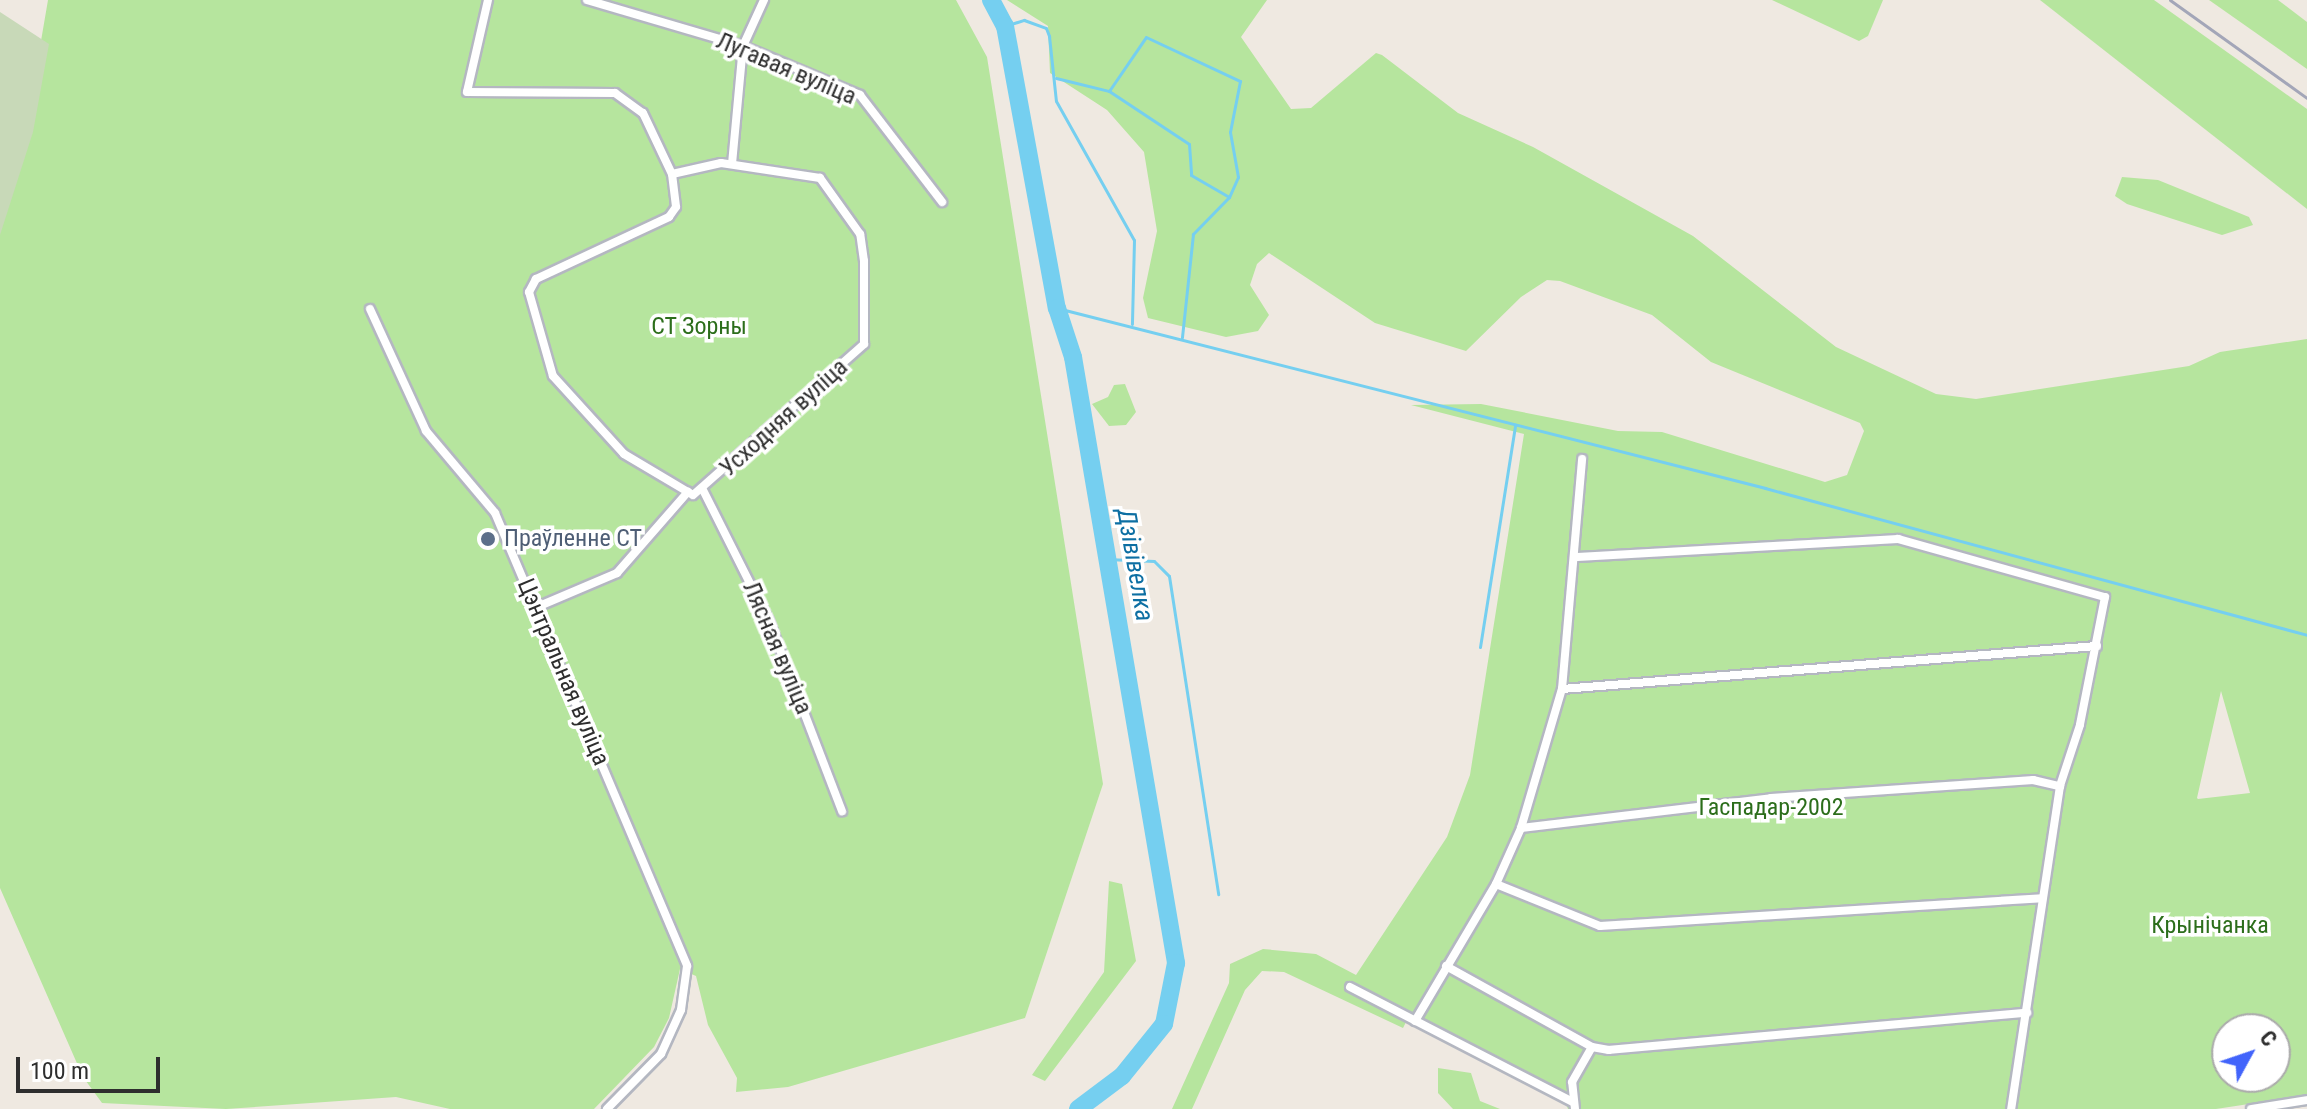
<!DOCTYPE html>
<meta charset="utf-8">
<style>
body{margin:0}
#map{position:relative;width:2307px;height:1109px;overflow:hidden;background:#efe9e1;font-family:"Roboto Condensed",sans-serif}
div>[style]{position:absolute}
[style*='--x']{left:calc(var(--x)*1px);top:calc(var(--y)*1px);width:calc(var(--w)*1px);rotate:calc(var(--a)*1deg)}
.green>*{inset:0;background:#b6e59e}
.cemetery>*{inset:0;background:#c8d9b8}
.stream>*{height:3px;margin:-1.5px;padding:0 1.5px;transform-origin:1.5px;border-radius:1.5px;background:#75cff0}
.river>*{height:18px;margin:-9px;padding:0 9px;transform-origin:9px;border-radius:9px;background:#75cff0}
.roads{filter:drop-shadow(2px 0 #b4b7c1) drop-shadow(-2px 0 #b4b7c1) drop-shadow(0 2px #b4b7c1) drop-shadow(0 -2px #b4b7c1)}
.minor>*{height:8px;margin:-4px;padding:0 4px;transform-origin:4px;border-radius:4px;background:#fff}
.rail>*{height:3px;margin:-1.5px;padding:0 1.5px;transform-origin:1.5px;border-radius:1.5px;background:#a3a6b8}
.dots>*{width:22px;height:22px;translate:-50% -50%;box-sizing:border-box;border:4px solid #fff;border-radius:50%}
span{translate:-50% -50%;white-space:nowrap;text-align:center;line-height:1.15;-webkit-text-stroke:7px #fff;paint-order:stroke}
.street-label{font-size:24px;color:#2e2e2e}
.park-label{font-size:24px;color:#2c6e1b}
.service-label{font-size:24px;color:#4e5e75}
.left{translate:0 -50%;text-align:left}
.water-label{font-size:26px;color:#0d6fa3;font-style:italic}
.north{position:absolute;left:2211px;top:1013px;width:80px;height:80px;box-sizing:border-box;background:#fff;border:2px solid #ababab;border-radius:50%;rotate:50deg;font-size:22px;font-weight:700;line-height:32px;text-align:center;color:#2e2e2e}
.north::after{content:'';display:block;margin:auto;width:28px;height:36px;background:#4264fb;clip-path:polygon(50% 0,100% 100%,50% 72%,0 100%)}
.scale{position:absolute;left:16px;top:1057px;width:144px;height:36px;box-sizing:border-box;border:4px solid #2e2e2e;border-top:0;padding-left:10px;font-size:24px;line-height:28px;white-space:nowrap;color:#2e2e2e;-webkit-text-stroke:6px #fff;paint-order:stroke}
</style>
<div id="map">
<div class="green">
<div style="clip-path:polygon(48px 0,956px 0,987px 57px,1103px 784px,1025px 1018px,788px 1087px,736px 1092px,737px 1078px,708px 1025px,696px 976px,680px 969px,669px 1018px,654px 1047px,594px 1109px,450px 1109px,396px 1097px,226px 1109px,102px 1103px,83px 1077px,0 888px,0 40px,35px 76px)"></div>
<div style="clip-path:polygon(evenodd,1007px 0,1267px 0,1241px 37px,1291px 109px,1311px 108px,1376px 53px,1382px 55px,1458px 113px,1533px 147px,1693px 236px,1836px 347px,1936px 394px,1976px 399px,2189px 366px,2220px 352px,2307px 339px,2307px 1095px,2216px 1109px,1568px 1109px,1562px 1095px,1411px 1012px,1403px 1028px,1284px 972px,1262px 971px,1245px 990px,1192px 1109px,1172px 1109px,1229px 983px,1230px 964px,1263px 949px,1316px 954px,1356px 975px,1447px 837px,1470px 775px,1524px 434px,1411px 405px,1481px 404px,1618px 431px,1662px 432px,1825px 482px,1847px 475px,1864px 431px,1860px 423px,1711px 362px,1652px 315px,1560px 281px,1547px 280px,1521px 297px,1466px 351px,1375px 323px,1269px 253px,1257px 264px,1250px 285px,1269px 315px,1258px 331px,1226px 337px,1148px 318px,1143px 298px,1157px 231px,1144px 152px,1107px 110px,1050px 73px,1048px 26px,1007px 0,2221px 691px,2250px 793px,2198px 799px,2197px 798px,2221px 691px,1007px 0,2227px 1029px,2275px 1029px,2275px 1077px,2227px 1077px,2227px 1029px)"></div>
<div style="clip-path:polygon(1772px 0,1883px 0,1868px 36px,1859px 41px)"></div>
<div style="clip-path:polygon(2040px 0,2154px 0,2307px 109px,2307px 209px)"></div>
<div style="clip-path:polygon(2209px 0,2278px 0,2307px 22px,2307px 69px)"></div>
<div style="clip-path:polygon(2122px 177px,2158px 180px,2249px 217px,2253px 225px,2222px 235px,2127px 204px,2115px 196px)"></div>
<div style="clip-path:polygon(1125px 384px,1136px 412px,1126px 425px,1109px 426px,1092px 404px,1108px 397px,1114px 385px)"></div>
<div style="clip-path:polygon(1109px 881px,1122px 884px,1136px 961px,1045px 1081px,1032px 1075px,1104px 972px)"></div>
<div style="clip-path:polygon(1438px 1068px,1471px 1073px,1480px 1101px,1500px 1109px,1453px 1109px,1438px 1093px)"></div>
</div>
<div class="cemetery">
<div style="clip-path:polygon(0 12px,49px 44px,33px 132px,0 235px)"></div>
</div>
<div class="stream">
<div style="--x:1005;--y:26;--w:20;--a:-18"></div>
<div style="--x:1024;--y:20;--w:23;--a:20"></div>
<div style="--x:1046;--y:28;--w:9;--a:69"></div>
<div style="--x:1049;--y:36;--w:65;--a:83.9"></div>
<div style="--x:1056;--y:101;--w:159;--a:60.7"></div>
<div style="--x:1134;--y:240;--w:84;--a:91.4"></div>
<div style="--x:1056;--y:78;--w:55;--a:13.8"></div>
<div style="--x:1109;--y:91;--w:65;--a:-55.6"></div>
<div style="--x:1146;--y:37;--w:104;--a:25.1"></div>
<div style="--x:1240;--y:81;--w:52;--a:101.1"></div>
<div style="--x:1230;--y:132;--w:46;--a:79.9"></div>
<div style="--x:1238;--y:177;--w:22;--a:114"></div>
<div style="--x:1229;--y:197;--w:52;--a:134.2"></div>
<div style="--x:1193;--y:234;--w:104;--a:96.1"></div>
<div style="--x:1109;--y:91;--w:96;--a:33.5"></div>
<div style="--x:1189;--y:144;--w:31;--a:86"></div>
<div style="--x:1191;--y:175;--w:44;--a:30.1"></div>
<div style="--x:1057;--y:308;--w:731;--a:14.26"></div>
<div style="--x:1765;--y:488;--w:562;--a:15.17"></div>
<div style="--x:1106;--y:559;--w:48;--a:2.4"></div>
<div style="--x:1154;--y:561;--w:21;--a:45"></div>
<div style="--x:1169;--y:576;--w:322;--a:81.2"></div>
<div style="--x:1480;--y:647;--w:225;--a:-81"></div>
</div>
<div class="river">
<div style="--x:991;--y:0;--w:30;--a:62"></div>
<div style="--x:1005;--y:26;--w:287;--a:79.6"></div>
<div style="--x:1057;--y:308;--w:52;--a:71.9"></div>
<div style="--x:1073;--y:357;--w:615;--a:80.35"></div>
<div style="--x:1176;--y:963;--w:62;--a:101.1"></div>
<div style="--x:1164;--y:1024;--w:67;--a:128.9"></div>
<div style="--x:1122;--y:1076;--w:55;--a:143.1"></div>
</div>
<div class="roads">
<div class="minor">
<div style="--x:488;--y:0;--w:94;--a:102.9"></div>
<div style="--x:467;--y:92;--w:148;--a:0.4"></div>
<div style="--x:615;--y:93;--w:34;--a:36"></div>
<div style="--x:643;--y:113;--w:68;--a:64.6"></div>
<div style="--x:672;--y:174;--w:33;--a:83"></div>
<div style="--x:676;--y:207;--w:12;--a:125"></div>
<div style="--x:669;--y:217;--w:147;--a:155"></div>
<div style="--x:536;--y:279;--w:15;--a:118"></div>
<div style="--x:529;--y:292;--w:87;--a:74.1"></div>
<div style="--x:553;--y:376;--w:105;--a:47.7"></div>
<div style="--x:624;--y:454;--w:80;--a:30.7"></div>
<div style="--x:693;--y:495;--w:228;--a:-41.4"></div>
<div style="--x:864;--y:344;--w:83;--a:-90"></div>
<div style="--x:864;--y:261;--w:27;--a:-98"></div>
<div style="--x:860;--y:234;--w:69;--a:-125.5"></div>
<div style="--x:820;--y:178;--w:100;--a:-171.4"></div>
<div style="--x:721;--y:163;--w:50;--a:167.3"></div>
<div style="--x:587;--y:0;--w:163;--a:16.4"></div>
<div style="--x:743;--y:46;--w:127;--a:22.7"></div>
<div style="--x:860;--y:95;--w:135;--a:52.5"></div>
<div style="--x:732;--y:164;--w:119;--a:-84.7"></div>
<div style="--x:743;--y:46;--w:51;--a:-65.5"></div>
<div style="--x:370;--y:309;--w:134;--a:65.3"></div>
<div style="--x:426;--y:431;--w:107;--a:49.9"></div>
<div style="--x:495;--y:513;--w:492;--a:67"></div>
<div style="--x:687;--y:966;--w:44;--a:97.8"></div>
<div style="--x:681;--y:1010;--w:48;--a:114.4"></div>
<div style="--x:661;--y:1054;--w:77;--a:134.5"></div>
<div style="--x:703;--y:490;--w:147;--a:63.3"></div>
<div style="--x:769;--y:621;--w:204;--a:69"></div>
<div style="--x:1577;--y:557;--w:322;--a:-3.2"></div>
<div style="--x:1898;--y:539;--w:215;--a:15.7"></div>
<div style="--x:2105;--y:597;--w:130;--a:101.1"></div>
<div style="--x:2080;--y:725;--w:64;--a:108.2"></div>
<div style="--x:2060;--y:786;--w:327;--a:98.6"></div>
<div style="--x:537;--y:607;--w:87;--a:-23"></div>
<div style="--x:617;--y:573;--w:108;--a:-48.8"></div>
<div style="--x:1562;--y:689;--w:537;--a:-4.6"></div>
<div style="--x:1521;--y:828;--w:252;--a:-6.8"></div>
<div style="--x:1771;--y:798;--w:263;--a:-3.9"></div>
<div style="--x:2033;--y:780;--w:28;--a:13"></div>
<div style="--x:1496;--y:884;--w:112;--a:22"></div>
<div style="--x:1600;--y:926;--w:443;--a:-3.6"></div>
<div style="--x:1446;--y:966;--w:167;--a:29"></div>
<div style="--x:1592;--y:1047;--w:17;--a:10"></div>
<div style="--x:1609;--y:1050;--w:420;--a:-5.1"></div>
<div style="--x:1350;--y:987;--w:251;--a:27.3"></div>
<div style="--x:1415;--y:1021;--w:159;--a:-59.4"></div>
<div style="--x:1496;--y:884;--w:61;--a:-65.9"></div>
<div style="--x:1521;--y:828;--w:145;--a:-73.6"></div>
<div style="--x:1562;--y:689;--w:231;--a:-85"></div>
<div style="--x:1575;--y:1109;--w:27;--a:-96"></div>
<div style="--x:1572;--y:1082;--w:40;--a:-60.3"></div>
<div style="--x:2251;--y:1109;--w:57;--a:-9.1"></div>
</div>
</div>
<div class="rail">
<div style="--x:2170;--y:0;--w:168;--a:35.6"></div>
</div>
<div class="dots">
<div style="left:488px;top:539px;background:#5c6f8a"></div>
</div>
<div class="street-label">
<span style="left:786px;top:69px;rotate:23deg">Лугавая вуліца</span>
<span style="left:784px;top:418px;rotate:-42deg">Усходняя вуліца</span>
<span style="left:777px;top:648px;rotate:67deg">Лясная вуліца</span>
<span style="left:563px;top:672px;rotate:67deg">Цэнтральная вуліца</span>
</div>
<div class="park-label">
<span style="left:699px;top:327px">СТ Зорны</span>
<span style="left:1771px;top:808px">Гаспадар-2002</span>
<span style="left:2210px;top:926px">Крынічанка</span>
</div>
<div class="service-label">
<span class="left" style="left:504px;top:539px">Праўленне СТ</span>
</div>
<div class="water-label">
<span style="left:1135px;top:565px;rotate:80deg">Дзівівелка</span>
</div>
<div class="north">С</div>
<div class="scale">100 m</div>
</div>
